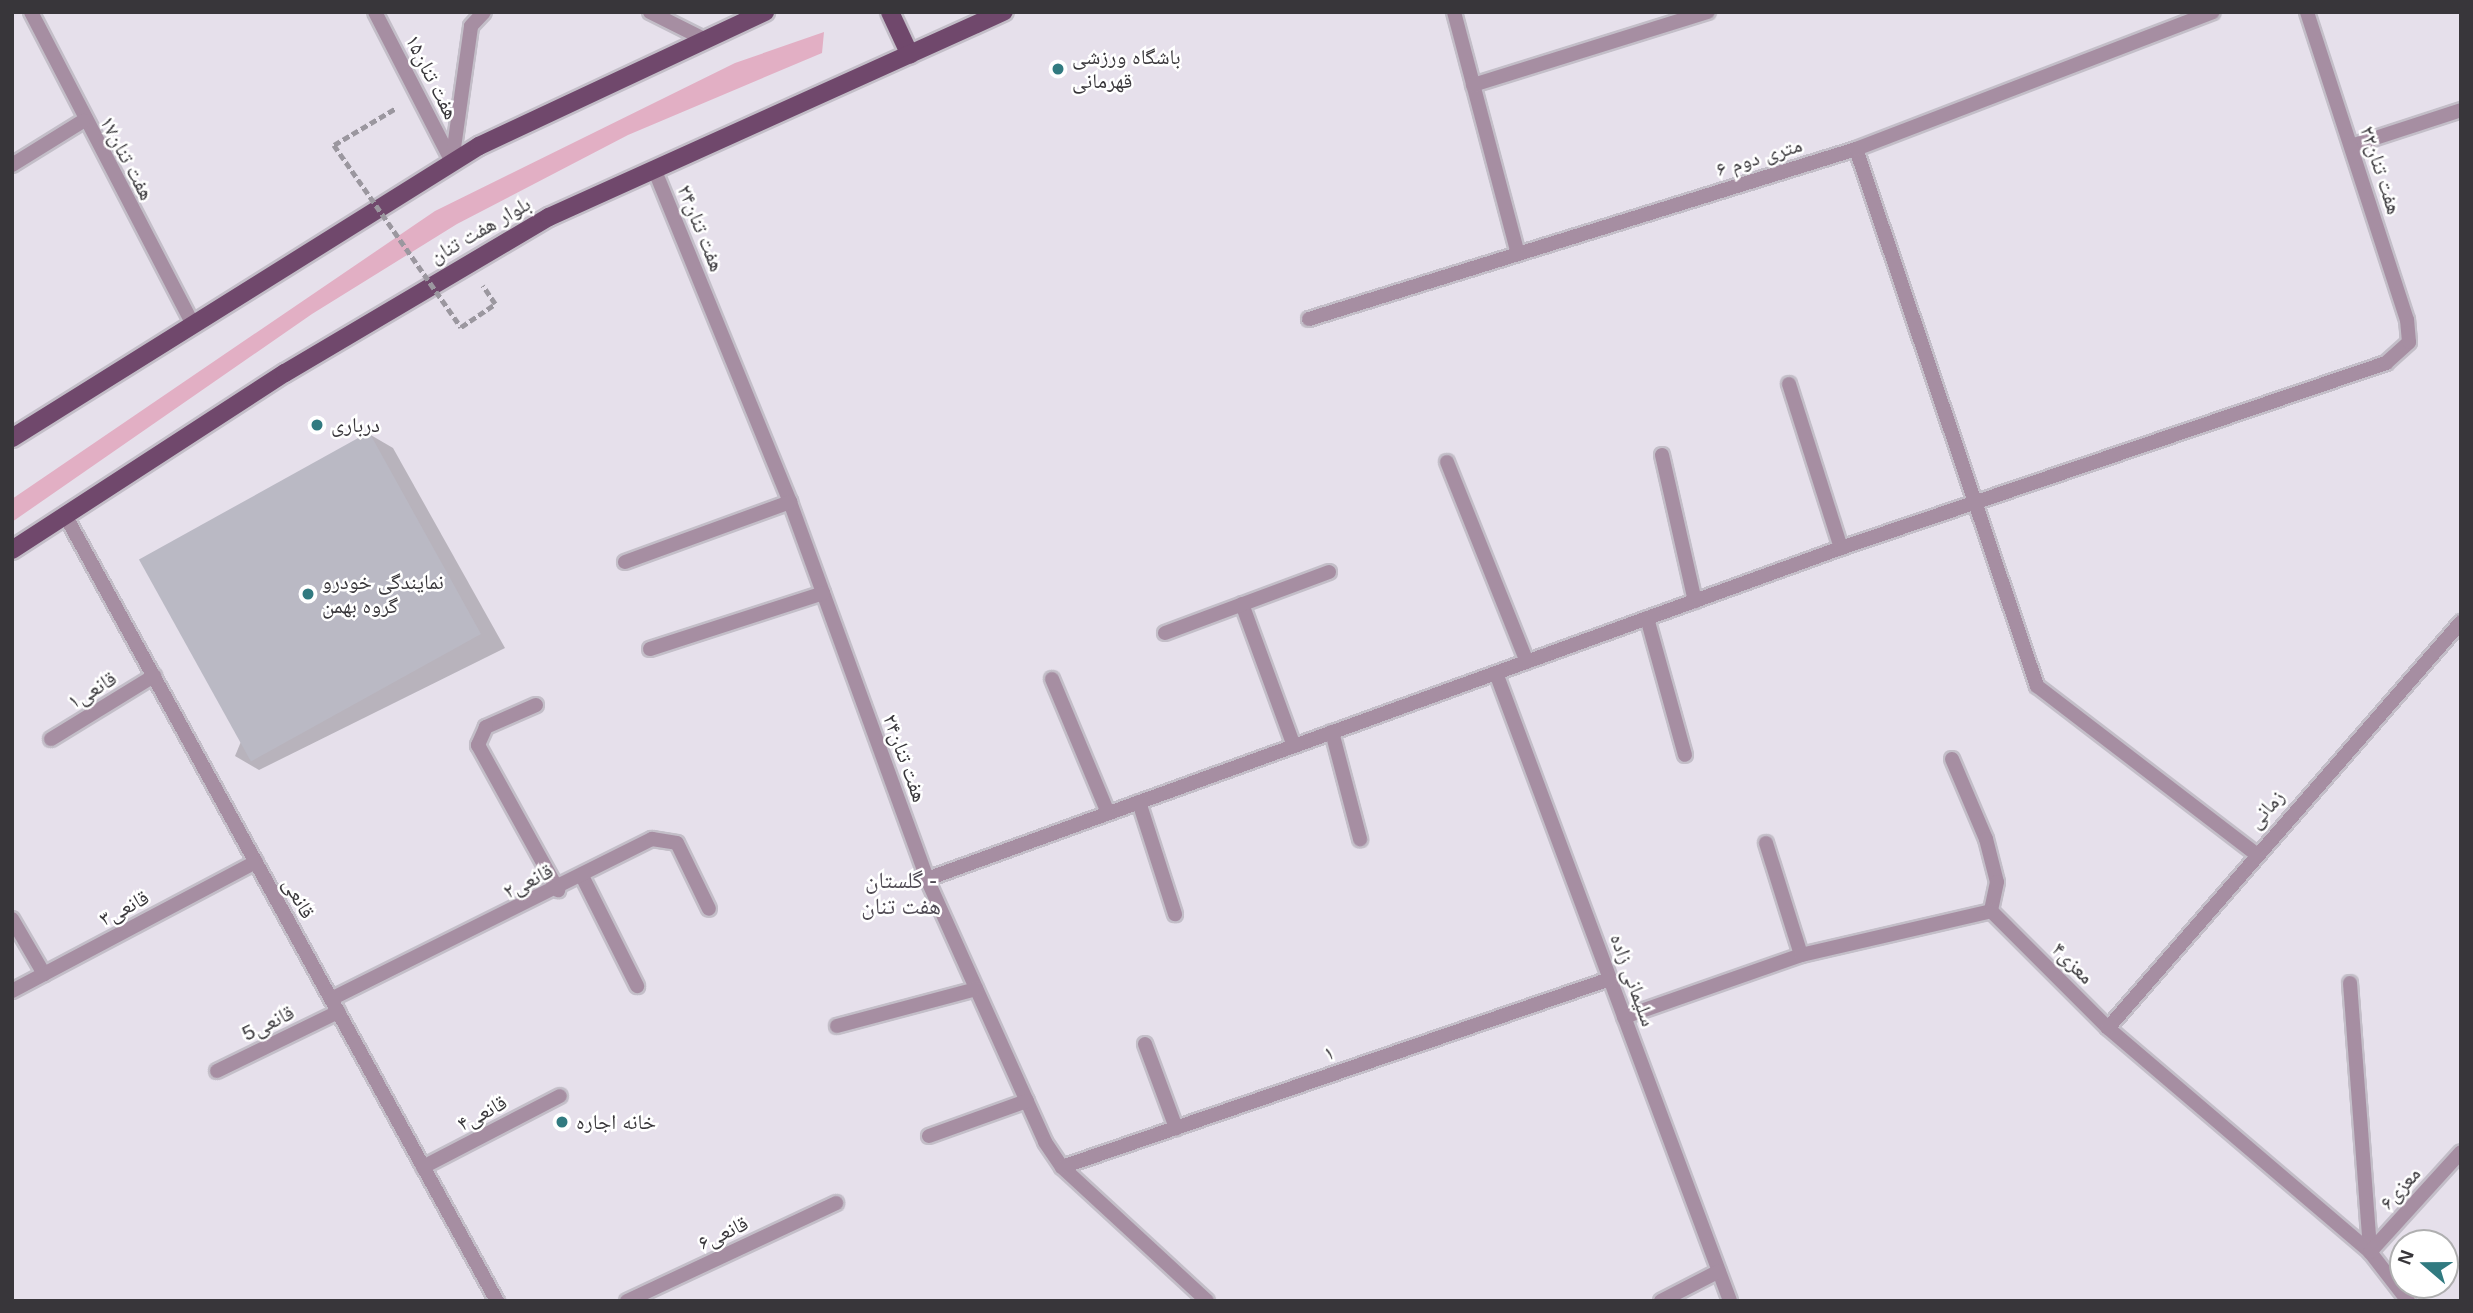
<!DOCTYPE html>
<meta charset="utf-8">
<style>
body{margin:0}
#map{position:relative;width:2473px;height:1313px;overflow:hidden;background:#e6e0eb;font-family:Arial,"Noto Naskh Arabic",sans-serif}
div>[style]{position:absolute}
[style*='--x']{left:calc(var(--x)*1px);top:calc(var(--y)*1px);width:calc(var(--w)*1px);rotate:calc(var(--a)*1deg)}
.green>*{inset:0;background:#e2afc4}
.shadow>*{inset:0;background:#0003}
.building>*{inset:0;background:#bab9c4;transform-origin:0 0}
.path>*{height:4.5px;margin-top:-2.25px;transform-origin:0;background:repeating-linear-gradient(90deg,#9b979f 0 7px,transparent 0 10.5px)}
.roads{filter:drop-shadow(2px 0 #c3bec8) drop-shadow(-2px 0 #c3bec8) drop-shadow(0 2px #c3bec8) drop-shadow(0 -2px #c3bec8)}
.minor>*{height:14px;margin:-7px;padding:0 7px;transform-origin:7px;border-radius:7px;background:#a68ea2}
.tertiary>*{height:14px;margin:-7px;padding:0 7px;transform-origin:7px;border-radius:7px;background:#a68ea2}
.primary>*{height:18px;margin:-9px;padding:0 9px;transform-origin:9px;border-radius:9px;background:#70486c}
.path-bridge>*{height:4.5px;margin-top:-2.25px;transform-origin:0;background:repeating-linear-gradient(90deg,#9b979f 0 7px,transparent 0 10.5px)}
.dots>*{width:19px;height:19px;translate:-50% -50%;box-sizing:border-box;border:4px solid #fff;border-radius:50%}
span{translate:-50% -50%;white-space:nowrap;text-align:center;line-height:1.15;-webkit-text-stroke:5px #fff;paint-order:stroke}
.poi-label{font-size:21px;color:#38363a}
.left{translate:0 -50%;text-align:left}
.street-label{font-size:21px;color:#38363a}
.neighbourhood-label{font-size:23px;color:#504b54}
.frame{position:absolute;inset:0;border:14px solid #38363a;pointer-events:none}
.north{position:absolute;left:2389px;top:1229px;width:70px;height:70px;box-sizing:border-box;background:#fff;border:2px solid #afafb0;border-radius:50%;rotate:290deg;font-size:19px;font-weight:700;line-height:28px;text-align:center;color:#38363a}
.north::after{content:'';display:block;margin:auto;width:24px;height:32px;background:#317a80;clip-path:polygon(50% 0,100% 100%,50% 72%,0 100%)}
</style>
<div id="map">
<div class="green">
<div style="clip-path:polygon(824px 32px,822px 53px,628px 135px,457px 224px,312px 314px,12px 522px,12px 499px,435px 211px,735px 63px)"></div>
</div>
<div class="shadow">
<div style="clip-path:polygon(369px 434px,393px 448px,505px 648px,259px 770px,235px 756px)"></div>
</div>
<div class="building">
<div style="left:369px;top:432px;width:231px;height:263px;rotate:61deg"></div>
</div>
<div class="path">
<div style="--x:334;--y:145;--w:72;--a:-30.8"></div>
<div style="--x:461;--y:327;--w:41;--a:-34.1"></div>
<div style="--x:495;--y:304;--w:22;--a:-124"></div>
</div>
<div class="roads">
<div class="minor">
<div style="--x:31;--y:12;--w:348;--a:62.6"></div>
<div style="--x:375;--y:12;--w:169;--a:62.8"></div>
<div style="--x:650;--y:12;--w:63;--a:26.6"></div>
<div style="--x:1454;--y:12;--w:250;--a:75.2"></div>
<div style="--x:1473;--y:85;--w:246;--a:-17.3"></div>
<div style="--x:2351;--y:146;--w:116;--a:-18.1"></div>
<div style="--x:1856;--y:149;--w:567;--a:71.37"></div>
<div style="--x:2037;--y:686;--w:275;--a:37.5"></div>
<div style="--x:452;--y:162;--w:137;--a:-82"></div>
<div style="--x:471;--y:26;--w:19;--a:-47"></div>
<div style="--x:12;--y:165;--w:84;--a:-31.8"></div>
<div style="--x:655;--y:171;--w:357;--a:67.8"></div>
<div style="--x:790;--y:502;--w:401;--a:70"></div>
<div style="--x:927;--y:879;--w:288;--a:65.8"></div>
<div style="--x:1045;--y:1142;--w:30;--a:56"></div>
<div style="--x:1062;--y:1167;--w:197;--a:42.7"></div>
<div style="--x:1309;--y:319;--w:573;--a:-17.26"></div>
<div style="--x:1856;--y:149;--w:382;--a:-21"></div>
<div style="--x:1789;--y:384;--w:172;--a:72.4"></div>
<div style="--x:1662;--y:455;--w:150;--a:77.3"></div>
<div style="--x:1447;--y:462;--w:215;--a:68.2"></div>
<div style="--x:625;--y:562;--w:176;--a:-20"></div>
<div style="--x:1242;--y:604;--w:151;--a:69.9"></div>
<div style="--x:1647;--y:618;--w:142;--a:74.5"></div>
<div style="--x:1165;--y:633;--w:175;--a:-20.4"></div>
<div style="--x:650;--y:649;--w:182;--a:-17.9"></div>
<div style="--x:1496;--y:673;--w:670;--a:69.56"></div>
<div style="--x:1052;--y:679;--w:145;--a:67.3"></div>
<div style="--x:536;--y:705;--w:55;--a:156.3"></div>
<div style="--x:486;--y:727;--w:20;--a:114"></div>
<div style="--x:478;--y:745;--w:166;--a:61.1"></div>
<div style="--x:1332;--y:732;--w:111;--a:75.3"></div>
<div style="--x:51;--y:739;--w:121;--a:-31.5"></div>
<div style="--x:1952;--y:759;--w:87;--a:67"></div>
<div style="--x:1986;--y:839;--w:44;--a:75.7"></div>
<div style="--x:1997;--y:882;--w:30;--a:102"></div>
<div style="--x:1139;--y:802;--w:118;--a:72.2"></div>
<div style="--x:1766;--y:843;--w:117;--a:72.6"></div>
<div style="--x:583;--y:878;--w:121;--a:63.4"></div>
<div style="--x:927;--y:879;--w:972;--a:-19.91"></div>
<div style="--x:1841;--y:548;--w:576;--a:-18.75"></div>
<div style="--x:2386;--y:363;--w:31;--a:-42"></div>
<div style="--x:2409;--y:342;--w:22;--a:-95"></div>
<div style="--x:2407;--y:320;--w:324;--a:-108"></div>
<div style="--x:12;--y:919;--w:64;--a:59.8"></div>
<div style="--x:2350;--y:983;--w:270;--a:85.7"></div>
<div style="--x:12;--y:991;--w:276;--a:-27.9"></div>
<div style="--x:331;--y:999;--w:359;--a:-26.5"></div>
<div style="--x:652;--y:839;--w:25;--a:9"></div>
<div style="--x:677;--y:843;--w:73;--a:64.1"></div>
<div style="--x:1624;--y:1017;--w:188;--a:-19.3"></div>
<div style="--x:1801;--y:955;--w:195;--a:-13"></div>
<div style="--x:1991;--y:911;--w:165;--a:45"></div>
<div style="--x:2108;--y:1028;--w:345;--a:40.5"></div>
<div style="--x:2370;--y:1252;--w:62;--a:52.2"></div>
<div style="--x:837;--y:1026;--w:144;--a:-14.9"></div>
<div style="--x:2108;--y:1028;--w:538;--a:-48.99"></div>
<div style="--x:1145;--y:1044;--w:90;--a:69.7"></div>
<div style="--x:217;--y:1071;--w:135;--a:-26"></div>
<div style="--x:929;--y:1136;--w:104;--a:-19.7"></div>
<div style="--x:423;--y:1167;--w:154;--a:-27.4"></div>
<div style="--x:1062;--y:1167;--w:579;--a:-18.94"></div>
<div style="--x:2370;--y:1252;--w:135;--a:-47.7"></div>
<div style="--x:627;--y:1301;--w:231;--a:-25.1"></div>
<div style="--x:1661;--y:1301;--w:65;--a:-27.3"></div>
</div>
<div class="tertiary">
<div style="--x:65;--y:515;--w:897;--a:61.21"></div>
</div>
<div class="primary">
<div style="--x:890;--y:12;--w:47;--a:65.1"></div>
<div style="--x:12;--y:438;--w:551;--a:-32.02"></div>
<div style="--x:479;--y:146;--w:316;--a:-25.1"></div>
<div style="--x:12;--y:550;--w:325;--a:-33"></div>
<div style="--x:285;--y:373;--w:307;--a:-30.6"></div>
<div style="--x:549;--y:217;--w:499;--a:-24.3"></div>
</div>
</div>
<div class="path-bridge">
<div style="--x:334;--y:145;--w:222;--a:55.1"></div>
</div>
<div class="dots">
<div style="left:1058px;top:69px;background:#317a80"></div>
<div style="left:317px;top:425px;background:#317a80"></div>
<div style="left:308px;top:594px;background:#317a80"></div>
<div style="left:562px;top:1122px;background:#317a80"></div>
</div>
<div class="poi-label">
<span class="left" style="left:1072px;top:69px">باشگاه ورزشی<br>قهرمانی</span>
<span class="left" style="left:331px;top:425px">درباری</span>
<span class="left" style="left:322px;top:594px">نمایندگی خودرو<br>گروه بهمن</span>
<span class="left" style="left:576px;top:1122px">خانه اجاره</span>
</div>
<div class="street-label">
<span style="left:432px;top:77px;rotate:63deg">هفت تنان۱۵</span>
<span style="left:1759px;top:157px;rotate:-17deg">۶ متری دوم</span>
<span style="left:127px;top:158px;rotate:62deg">هفت تنان۱۷</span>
<span style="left:2381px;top:170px;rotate:72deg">۲۲هفت تنان</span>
<span style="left:701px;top:228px;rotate:68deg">هفت تنان۲۴</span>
<span style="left:480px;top:230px;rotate:-30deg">بلوار هفت تنان</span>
<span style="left:92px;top:690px;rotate:-31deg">۱قانعی</span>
<span style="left:905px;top:758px;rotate:70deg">هفت تنان۲۴</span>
<span style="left:2266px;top:809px;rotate:-48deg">زمانی</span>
<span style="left:528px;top:881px;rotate:-26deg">۲قانعی</span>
<span style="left:299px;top:898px;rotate:61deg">قانعی</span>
<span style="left:124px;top:908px;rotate:-28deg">۳قانعی</span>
<span style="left:2073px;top:963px;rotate:45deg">۴معزی</span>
<span style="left:1633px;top:980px;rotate:70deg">سلیمانی زاده</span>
<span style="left:268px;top:1023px;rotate:-26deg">5قانعی</span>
<span style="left:1329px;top:1053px;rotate:-19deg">۱</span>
<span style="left:482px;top:1113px;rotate:-28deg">۴قانعی</span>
<span style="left:2400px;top:1188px;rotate:-48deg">۶معزی</span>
<span style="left:723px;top:1233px;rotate:-25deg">۶قانعی</span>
</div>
<div class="neighbourhood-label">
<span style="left:901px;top:893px">گلستان -<br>هفت تنان</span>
</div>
<div class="frame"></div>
<div class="north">N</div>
</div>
